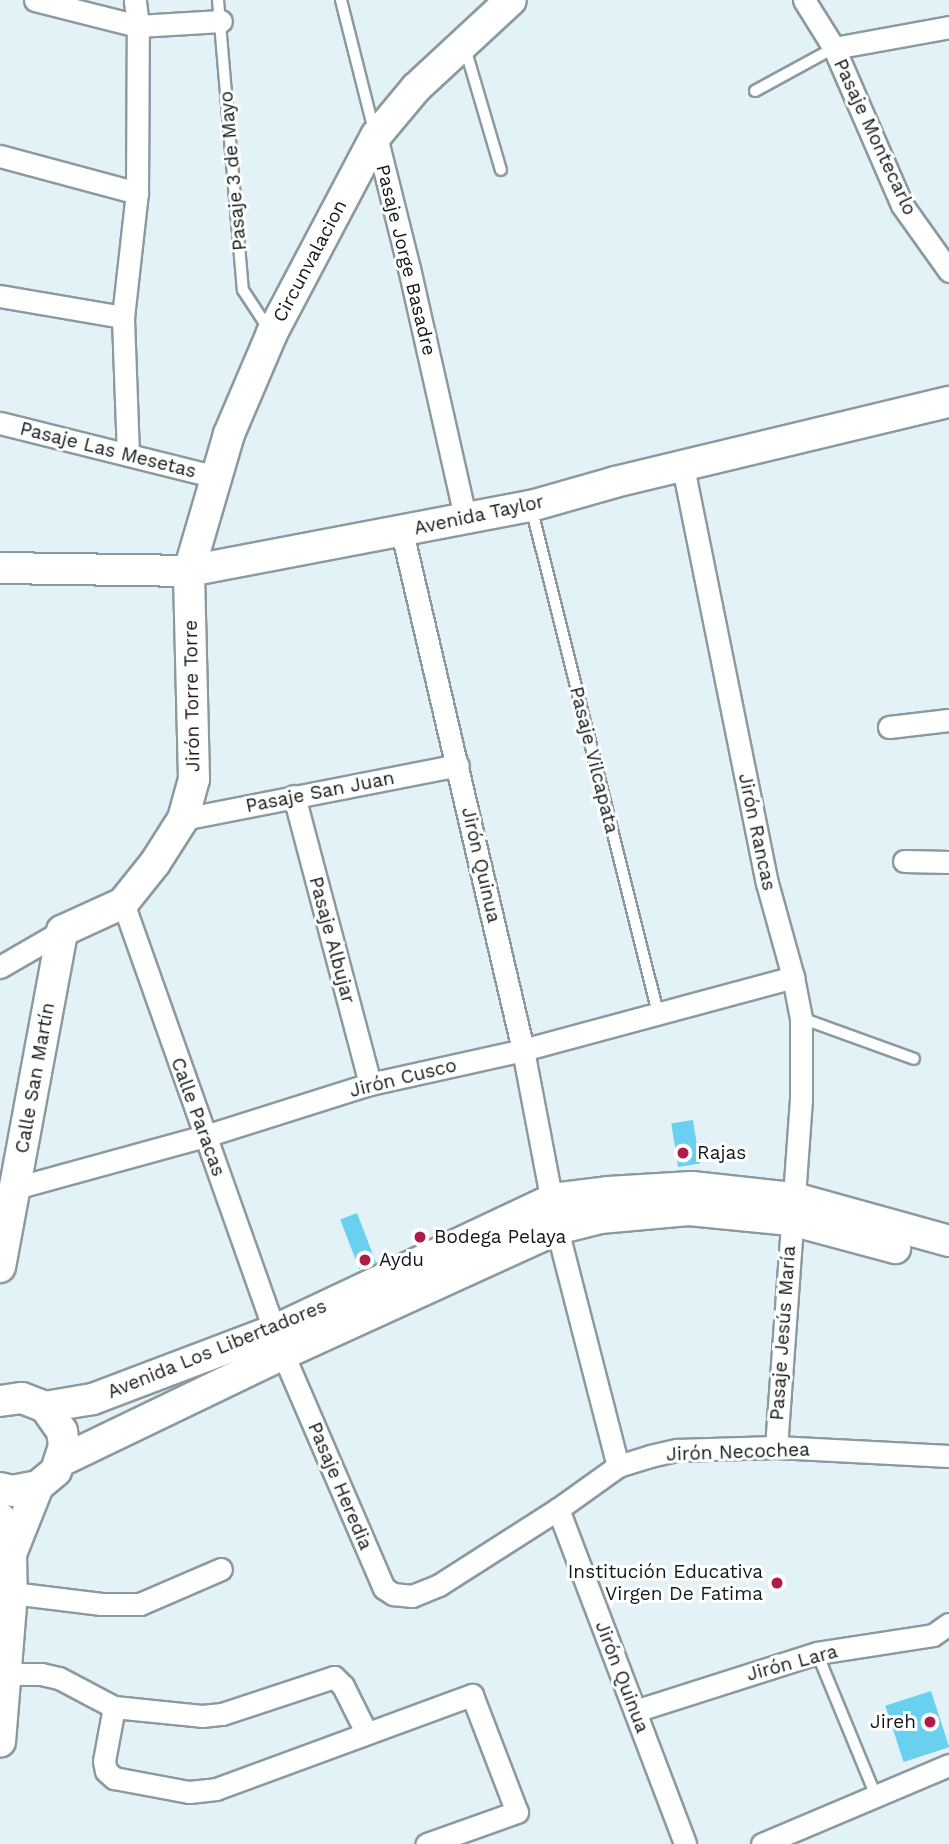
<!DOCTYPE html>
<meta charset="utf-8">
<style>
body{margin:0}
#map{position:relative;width:949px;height:1844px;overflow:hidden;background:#e2f2f7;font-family:"Work Sans",sans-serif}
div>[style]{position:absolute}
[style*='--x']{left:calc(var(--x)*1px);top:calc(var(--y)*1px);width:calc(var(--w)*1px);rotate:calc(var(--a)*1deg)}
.building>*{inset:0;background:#69d1ef;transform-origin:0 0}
.roads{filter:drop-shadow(2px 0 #8c9a9f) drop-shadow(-2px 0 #8c9a9f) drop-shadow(0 2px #8c9a9f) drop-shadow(0 -2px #8c9a9f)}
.lane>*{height:10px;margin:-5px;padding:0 5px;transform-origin:5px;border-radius:5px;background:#fff}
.street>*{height:21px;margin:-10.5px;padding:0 10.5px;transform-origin:10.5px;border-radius:10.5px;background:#fff}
.secondary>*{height:30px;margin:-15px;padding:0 15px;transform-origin:15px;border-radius:15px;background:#fff}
.dots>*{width:19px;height:19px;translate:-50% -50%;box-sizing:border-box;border:4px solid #fff;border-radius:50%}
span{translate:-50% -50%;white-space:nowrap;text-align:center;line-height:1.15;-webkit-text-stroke:6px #fff;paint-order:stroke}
.street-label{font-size:19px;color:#13181a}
.poi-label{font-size:19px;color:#13181a}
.left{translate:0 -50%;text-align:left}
.right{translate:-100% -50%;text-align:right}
</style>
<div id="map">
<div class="building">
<div style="left:693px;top:1120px;width:44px;height:22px;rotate:81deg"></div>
<div style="left:357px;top:1213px;width:53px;height:18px;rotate:69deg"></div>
<div style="left:931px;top:1691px;width:59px;height:48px;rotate:72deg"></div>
</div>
<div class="roads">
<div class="lane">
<div style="--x:218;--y:0;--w:291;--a:85.1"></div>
<div style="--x:243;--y:290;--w:49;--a:56.6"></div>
<div style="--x:341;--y:0;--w:134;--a:75.8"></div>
<div style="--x:465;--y:48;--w:127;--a:73.6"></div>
<div style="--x:755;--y:91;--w:90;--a:-28.6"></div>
<div style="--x:531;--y:507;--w:522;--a:75.91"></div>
<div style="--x:801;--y:1018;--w:120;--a:19.9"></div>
<div style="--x:817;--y:1653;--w:155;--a:67.6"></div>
</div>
<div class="street">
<div style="--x:35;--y:0;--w:106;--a:14.2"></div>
<div style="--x:138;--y:26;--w:83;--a:-3.4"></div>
<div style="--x:804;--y:0;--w:57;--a:58"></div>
<div style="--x:834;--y:48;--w:171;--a:66.6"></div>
<div style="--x:902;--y:205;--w:81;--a:54.5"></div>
<div style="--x:834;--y:48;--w:117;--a:-10.3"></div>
<div style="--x:376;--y:136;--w:136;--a:76"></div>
<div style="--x:409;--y:268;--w:258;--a:77.3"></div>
<div style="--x:0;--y:156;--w:142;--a:15.1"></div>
<div style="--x:0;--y:296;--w:125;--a:9.7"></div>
<div style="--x:0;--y:423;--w:224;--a:14"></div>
<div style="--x:128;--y:455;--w:138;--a:-92.1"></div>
<div style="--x:123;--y:317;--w:125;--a:-83.6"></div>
<div style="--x:137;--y:193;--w:167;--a:-89.7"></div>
<div style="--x:138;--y:26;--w:26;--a:-97"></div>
<div style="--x:683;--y:467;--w:424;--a:78.6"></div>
<div style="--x:767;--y:883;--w:98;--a:74.5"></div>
<div style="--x:793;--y:977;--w:42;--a:79"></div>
<div style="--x:801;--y:1018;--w:81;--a:90"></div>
<div style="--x:801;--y:1099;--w:349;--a:94.1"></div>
<div style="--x:402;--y:532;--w:532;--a:76.85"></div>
<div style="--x:523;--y:1050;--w:182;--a:79.2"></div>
<div style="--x:557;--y:1229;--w:245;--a:75.6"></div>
<div style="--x:889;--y:727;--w:60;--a:-6.7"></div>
<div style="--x:294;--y:796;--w:298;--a:75.2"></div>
<div style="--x:183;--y:819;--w:280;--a:-11.1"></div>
<div style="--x:904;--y:861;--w:45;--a:1.3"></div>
<div style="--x:123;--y:903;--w:479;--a:70.5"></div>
<div style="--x:283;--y:1354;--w:255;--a:66.7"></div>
<div style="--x:384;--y:1588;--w:11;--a:34"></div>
<div style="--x:393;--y:1594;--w:19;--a:6"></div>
<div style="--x:412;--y:1596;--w:29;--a:-22"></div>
<div style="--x:439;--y:1585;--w:141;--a:-32.6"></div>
<div style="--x:558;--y:1509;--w:74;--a:-35.6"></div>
<div style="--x:618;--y:1466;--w:34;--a:-17"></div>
<div style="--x:650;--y:1456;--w:28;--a:-13"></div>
<div style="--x:677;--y:1450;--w:99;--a:-1.7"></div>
<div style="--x:776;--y:1447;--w:173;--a:3"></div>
<div style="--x:0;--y:967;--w:72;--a:-30.1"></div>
<div style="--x:15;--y:1188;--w:197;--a:-15.3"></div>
<div style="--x:205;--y:1136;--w:173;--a:-17.5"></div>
<div style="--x:370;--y:1084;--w:157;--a:-12.5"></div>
<div style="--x:523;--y:1050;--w:280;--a:-15.1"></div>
<div style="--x:558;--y:1509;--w:358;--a:69.2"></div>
<div style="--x:12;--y:1593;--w:90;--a:7"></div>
<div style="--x:101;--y:1604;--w:39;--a:0"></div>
<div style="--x:140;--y:1604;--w:88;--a:-23.4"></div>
<div style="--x:8;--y:1674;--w:33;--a:0"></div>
<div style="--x:41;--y:1674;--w:18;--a:13"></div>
<div style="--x:59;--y:1678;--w:62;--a:27.8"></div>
<div style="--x:114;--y:1707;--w:88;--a:5.8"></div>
<div style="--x:202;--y:1716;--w:20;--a:-6"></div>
<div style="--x:222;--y:1714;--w:118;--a:-18.3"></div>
<div style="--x:334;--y:1677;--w:13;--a:45"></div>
<div style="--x:343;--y:1686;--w:51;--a:63.4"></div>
<div style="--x:114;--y:1707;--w:55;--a:100.5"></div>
<div style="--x:104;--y:1761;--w:10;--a:79"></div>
<div style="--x:106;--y:1771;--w:11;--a:41"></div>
<div style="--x:114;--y:1778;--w:76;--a:10.6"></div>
<div style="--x:189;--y:1792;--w:27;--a:-6"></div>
<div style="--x:216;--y:1789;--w:273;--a:-20.2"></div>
<div style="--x:472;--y:1695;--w:125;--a:69"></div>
<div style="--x:517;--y:1812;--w:96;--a:160.4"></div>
<div style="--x:635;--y:1711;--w:191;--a:-17.7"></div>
<div style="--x:817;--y:1653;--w:117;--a:-8.8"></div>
<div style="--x:933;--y:1635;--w:19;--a:-35"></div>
<div style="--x:762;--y:1844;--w:203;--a:-22.9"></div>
</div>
<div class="secondary">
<div style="--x:0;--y:568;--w:189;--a:0.9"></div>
<div style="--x:189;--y:571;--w:348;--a:-10.8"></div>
<div style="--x:531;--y:506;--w:87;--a:-15.9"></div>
<div style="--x:615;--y:482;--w:343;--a:-13.5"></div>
<div style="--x:0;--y:1267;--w:342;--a:-79.5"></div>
<div style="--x:62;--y:931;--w:67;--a:-24.7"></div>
<div style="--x:123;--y:903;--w:51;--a:-51.3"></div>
<div style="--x:155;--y:863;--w:52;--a:-57.5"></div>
<div style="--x:183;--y:819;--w:41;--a:-74.6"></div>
<div style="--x:194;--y:779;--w:208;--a:-91.4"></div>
<div style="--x:189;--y:571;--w:143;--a:-73.7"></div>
<div style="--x:229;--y:434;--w:110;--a:-66.9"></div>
<div style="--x:272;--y:333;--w:223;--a:-62.2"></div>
<div style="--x:376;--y:136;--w:62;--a:-50.2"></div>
<div style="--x:416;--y:88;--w:129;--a:-42.8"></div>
<div style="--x:0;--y:1401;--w:22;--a:-8"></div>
<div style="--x:22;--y:1398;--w:25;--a:21"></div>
<div style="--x:45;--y:1407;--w:29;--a:55"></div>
<div style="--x:62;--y:1431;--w:15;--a:82"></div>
<div style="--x:64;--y:1446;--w:26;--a:108"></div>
<div style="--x:56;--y:1471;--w:23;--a:140"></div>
<div style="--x:38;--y:1486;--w:25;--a:169"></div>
<div style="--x:13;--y:1491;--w:13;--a:-167"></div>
<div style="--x:45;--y:1407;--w:49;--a:-9.5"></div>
<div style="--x:93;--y:1399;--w:195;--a:-20.8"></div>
<div style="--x:275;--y:1330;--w:307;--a:-25.2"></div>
<div style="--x:553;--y:1199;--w:55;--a:-7.3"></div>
<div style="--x:608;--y:1192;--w:84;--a:-3.4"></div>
<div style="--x:692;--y:1187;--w:103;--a:6.2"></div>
<div style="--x:794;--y:1198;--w:161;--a:15.5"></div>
<div style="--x:61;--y:1461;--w:246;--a:-25.7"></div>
<div style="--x:283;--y:1354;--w:301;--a:-24.5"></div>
<div style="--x:557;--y:1229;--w:44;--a:-14.3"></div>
<div style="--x:600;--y:1218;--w:89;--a:-5.1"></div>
<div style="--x:689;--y:1210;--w:102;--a:5.6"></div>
<div style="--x:791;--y:1220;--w:108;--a:15.1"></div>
<div style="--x:0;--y:1518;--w:38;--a:73"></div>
<div style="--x:11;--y:1554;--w:39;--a:89"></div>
<div style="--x:12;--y:1593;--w:149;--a:94.6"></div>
<div style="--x:11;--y:1554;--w:73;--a:-68.3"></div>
</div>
</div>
<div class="dots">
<div style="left:683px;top:1153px;background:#ae1c4a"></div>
<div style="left:420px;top:1237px;background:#ae1c4a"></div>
<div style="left:365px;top:1260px;background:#ae1c4a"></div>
<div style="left:777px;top:1583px;background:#ae1c4a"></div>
<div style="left:930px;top:1722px;background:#ae1c4a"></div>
</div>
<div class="street-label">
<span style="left:875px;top:137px;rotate:65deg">Pasaje Montecarlo</span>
<span style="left:233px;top:171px;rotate:-95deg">Pasaje 3 de Mayo</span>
<span style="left:406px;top:260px;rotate:76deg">Pasaje Jorge Basadre</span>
<span style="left:310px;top:261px;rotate:-62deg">Circunvalacion</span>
<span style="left:108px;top:450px;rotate:14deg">Pasaje Las Mesetas</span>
<span style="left:479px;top:515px;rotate:-12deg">Avenida Taylor</span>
<span style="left:192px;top:696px;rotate:-91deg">Jirón Torre Torre</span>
<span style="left:594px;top:760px;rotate:76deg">Pasaje Vilcapata</span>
<span style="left:320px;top:792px;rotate:-11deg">Pasaje San Juan</span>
<span style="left:757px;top:832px;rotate:78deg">Jirón Rancas</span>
<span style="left:481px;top:865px;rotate:77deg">Jirón Quinua</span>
<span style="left:332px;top:940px;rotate:75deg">Pasaje Albujar</span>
<span style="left:35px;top:1078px;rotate:-80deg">Calle San Martín</span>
<span style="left:403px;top:1078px;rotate:-14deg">Jirón Cusco</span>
<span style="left:198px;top:1117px;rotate:70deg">Calle Paracas</span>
<span style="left:783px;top:1333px;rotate:-86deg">Pasaje Jesús María</span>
<span style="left:217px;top:1349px;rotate:-22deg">Avenida Los Libertadores</span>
<span style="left:738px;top:1452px;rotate:-2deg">Jirón Necochea</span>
<span style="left:340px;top:1486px;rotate:67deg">Pasaje Heredia</span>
<span style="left:792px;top:1663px;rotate:-15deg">Jirón Lara</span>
<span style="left:622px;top:1677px;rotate:69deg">Jirón Quinua</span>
</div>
<div class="poi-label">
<span class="left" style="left:697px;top:1153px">Rajas</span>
<span class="left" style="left:434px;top:1237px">Bodega Pelaya</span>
<span class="left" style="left:379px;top:1260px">Aydu</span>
<span class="right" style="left:763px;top:1583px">Institución Educativa<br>Virgen De Fatima</span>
<span class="right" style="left:916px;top:1722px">Jireh</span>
</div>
</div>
